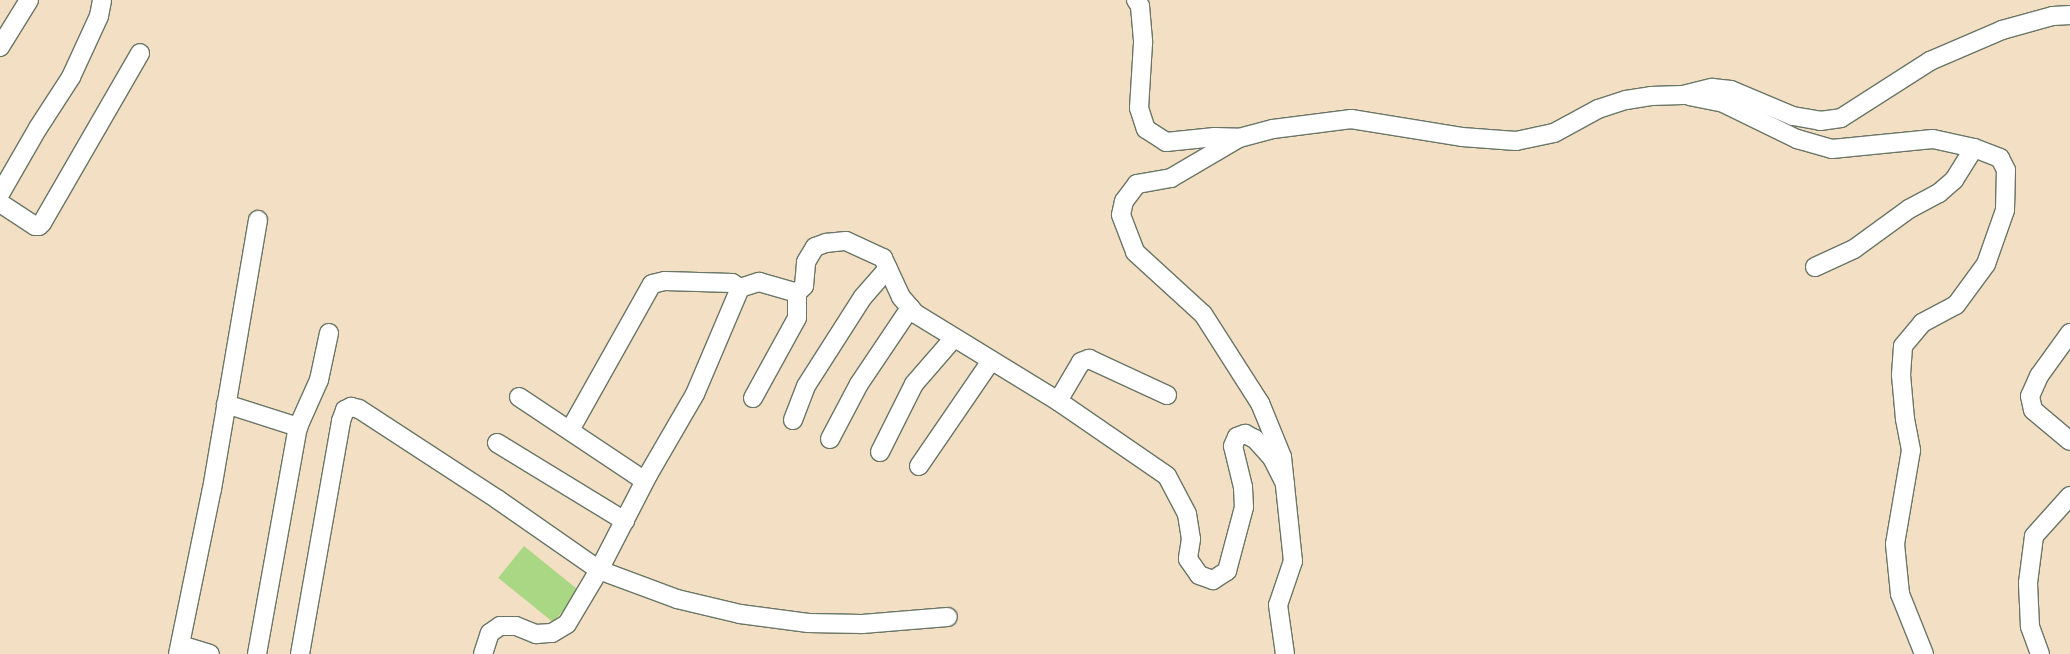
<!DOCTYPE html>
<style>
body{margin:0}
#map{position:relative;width:2070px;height:654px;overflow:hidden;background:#f3dfc3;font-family:"Libre Caslon Text",serif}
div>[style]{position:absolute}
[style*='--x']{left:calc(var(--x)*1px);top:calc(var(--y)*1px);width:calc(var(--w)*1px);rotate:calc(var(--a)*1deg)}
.green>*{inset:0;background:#aad783;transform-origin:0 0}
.roads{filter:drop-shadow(1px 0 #697666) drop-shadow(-1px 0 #697666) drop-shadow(0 1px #697666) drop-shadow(0 -1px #697666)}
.minor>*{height:18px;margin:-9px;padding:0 9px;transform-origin:9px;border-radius:9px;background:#fff}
span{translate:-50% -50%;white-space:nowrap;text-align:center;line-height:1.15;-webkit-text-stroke:4px #fcf5e5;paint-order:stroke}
</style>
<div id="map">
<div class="green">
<div style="left:524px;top:546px;width:71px;height:41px;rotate:39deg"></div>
</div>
<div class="roads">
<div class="minor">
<div style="--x:1136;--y:0;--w:7;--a:56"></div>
<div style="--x:1140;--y:6;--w:37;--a:85"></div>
<div style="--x:1143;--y:43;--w:65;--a:93.5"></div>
<div style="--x:1139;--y:108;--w:22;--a:72"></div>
<div style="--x:1146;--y:129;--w:24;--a:33"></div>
<div style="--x:1166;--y:142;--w:49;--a:-5.8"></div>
<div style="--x:1215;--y:137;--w:24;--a:2"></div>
<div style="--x:1239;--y:138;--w:35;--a:-15"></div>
<div style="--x:1273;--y:129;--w:79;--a:-7.3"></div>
<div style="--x:1351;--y:119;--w:112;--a:9.2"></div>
<div style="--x:1462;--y:137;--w:54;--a:4.2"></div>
<div style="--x:1516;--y:141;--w:39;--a:-12"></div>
<div style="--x:1554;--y:133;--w:50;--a:-28.6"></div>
<div style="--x:1598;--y:109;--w:29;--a:-18"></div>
<div style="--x:1626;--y:100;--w:25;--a:-9"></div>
<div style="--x:1651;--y:96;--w:32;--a:-2"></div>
<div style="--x:1683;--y:95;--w:30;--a:-14"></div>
<div style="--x:1712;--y:88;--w:19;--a:6"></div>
<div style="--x:1731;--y:90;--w:67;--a:22.8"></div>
<div style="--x:1793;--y:116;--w:27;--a:10"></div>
<div style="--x:1820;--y:121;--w:21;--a:-8"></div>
<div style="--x:1841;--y:118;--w:106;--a:-32.6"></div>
<div style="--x:1930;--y:61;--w:78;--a:-23.3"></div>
<div style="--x:2002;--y:30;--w:53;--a:-15.4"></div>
<div style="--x:2053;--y:16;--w:17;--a:-3"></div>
<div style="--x:0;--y:47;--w:55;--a:-58.3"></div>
<div style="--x:1689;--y:96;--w:33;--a:11"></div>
<div style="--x:1721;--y:102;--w:85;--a:26"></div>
<div style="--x:1797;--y:139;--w:36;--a:16"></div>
<div style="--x:1832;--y:149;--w:101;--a:-5.7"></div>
<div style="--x:1933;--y:139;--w:42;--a:12.4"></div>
<div style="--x:1974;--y:148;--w:38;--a:122"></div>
<div style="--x:1954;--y:180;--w:20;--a:139"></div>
<div style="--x:1939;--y:193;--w:34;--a:152"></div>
<div style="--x:1909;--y:209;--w:68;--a:144"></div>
<div style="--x:1854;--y:249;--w:43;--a:155.2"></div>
<div style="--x:1239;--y:138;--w:79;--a:149.5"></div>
<div style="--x:1171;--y:178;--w:35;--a:170"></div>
<div style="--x:1137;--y:184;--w:21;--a:127"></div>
<div style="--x:1124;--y:201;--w:14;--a:102"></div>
<div style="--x:1121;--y:215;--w:40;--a:69"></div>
<div style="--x:1135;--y:252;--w:92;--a:42.4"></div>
<div style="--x:1203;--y:314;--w:106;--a:57.4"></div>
<div style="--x:1260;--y:403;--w:58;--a:67.8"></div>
<div style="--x:1282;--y:457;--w:105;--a:84"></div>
<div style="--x:1293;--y:561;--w:46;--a:108.8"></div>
<div style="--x:1278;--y:605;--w:49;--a:81.9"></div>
<div style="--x:0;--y:194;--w:76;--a:-60.1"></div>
<div style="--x:38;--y:128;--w:61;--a:-57.1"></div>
<div style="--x:71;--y:77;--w:67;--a:-65.3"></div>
<div style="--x:99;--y:16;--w:16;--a:-79"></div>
<div style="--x:0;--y:203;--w:42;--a:33.3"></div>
<div style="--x:35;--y:226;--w:4;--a:0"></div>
<div style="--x:39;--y:226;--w:4;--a:-45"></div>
<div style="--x:42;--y:223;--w:196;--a:-60"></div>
<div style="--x:2070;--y:333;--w:53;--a:125.8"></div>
<div style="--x:2039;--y:376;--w:22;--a:114"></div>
<div style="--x:2030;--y:396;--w:14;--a:78"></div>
<div style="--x:2033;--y:410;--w:48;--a:40"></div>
<div style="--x:519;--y:397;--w:151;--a:33.7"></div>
<div style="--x:753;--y:398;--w:91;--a:-61.2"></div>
<div style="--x:797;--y:318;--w:25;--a:-90"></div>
<div style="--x:1058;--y:401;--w:45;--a:-59.5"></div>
<div style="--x:1081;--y:362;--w:9;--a:-21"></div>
<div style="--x:1089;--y:359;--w:86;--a:24.8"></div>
<div style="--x:226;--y:404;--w:76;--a:17.7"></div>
<div style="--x:793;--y:420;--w:36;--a:-69"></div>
<div style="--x:806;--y:386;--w:106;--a:-57.4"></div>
<div style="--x:863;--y:297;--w:38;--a:-49"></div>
<div style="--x:570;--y:430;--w:167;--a:-60.7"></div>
<div style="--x:652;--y:284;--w:13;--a:-13"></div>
<div style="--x:665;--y:281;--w:67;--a:1.7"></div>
<div style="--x:732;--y:283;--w:9;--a:32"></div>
<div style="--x:830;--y:439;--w:62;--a:-62.2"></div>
<div style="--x:859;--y:384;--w:92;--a:-56.1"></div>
<div style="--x:497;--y:443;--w:150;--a:31.4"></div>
<div style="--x:880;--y:452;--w:76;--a:-63.4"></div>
<div style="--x:914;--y:384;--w:61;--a:-49"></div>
<div style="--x:919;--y:466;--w:127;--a:-55.6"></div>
<div style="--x:181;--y:645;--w:30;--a:17"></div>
<div style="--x:178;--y:654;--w:168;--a:-78.4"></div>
<div style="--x:212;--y:489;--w:273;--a:-80.3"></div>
<div style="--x:257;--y:654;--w:231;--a:-79.8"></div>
<div style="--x:298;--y:427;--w:51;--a:-65.9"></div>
<div style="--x:319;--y:380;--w:48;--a:-78"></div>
<div style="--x:300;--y:654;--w:237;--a:-80"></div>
<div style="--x:341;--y:421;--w:12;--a:-70"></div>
<div style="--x:345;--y:410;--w:7;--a:-27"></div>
<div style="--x:351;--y:407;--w:8;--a:14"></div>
<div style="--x:359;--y:409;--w:165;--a:33.1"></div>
<div style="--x:497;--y:499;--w:124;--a:34.8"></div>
<div style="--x:599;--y:570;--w:83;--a:20.4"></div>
<div style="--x:677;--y:599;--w:65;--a:13.4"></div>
<div style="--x:740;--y:614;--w:69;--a:7.5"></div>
<div style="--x:808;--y:623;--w:54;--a:1.1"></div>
<div style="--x:862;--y:624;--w:86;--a:-4.7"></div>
<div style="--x:483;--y:654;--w:22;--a:-72"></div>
<div style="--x:490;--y:633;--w:12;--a:-35"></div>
<div style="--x:500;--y:626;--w:16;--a:0"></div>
<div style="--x:516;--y:626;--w:22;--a:22"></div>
<div style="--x:536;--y:634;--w:16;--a:-4"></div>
<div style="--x:552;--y:633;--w:17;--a:-31"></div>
<div style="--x:567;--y:624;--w:63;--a:-59.3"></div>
<div style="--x:599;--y:570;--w:107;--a:-62.7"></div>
<div style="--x:648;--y:475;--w:94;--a:-59.9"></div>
<div style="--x:695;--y:394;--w:115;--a:-67"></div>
<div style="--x:740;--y:288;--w:20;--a:-18"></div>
<div style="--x:759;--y:282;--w:40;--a:16"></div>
<div style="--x:797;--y:293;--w:10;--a:-45"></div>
<div style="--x:804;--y:286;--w:24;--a:-85"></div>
<div style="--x:806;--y:262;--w:17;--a:-59"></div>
<div style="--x:815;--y:247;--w:12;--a:-20"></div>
<div style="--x:826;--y:243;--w:20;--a:-6"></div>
<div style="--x:846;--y:241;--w:41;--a:24.7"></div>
<div style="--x:883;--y:258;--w:43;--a:65.2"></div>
<div style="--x:901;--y:297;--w:23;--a:49"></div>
<div style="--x:916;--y:314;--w:167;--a:31.5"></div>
<div style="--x:1058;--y:401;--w:132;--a:34.5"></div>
<div style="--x:1167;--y:476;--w:43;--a:62.2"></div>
<div style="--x:1187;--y:514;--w:25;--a:81"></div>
<div style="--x:1191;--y:539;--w:20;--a:99"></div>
<div style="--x:1188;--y:559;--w:19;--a:55"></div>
<div style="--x:1199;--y:575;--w:15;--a:20"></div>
<div style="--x:1213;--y:580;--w:17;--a:-33"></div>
<div style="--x:1227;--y:571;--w:66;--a:-75.1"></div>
<div style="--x:1244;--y:507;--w:20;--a:-93"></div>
<div style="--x:1243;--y:487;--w:42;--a:-103.7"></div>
<div style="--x:1233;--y:446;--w:10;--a:-66"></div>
<div style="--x:1237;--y:437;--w:9;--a:-21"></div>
<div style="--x:1245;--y:434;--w:11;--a:27"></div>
<div style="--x:1255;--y:439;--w:25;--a:48"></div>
<div style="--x:1272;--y:458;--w:29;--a:63"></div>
<div style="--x:1924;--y:654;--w:65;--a:-111.8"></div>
<div style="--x:1900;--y:594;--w:50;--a:-95.7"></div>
<div style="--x:1895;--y:544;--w:95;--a:-80.3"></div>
<div style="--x:1911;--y:450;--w:32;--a:-101"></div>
<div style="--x:1905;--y:419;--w:44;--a:-95.2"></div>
<div style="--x:1901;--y:375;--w:29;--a:-86"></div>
<div style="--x:1903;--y:346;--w:30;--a:-50"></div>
<div style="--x:1922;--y:323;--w:38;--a:-28"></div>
<div style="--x:1956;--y:305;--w:51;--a:-53.8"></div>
<div style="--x:1986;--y:264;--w:57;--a:-70.6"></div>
<div style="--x:2005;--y:210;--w:40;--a:-88.6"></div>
<div style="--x:2006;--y:170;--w:13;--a:-117"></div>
<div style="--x:2000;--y:158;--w:28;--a:-159"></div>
<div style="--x:2040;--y:654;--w:30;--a:-110"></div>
<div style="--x:2030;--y:626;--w:43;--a:-92.7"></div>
<div style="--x:2028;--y:583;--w:47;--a:-82.7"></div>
<div style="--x:2034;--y:536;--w:54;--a:-48"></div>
</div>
</div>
</div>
